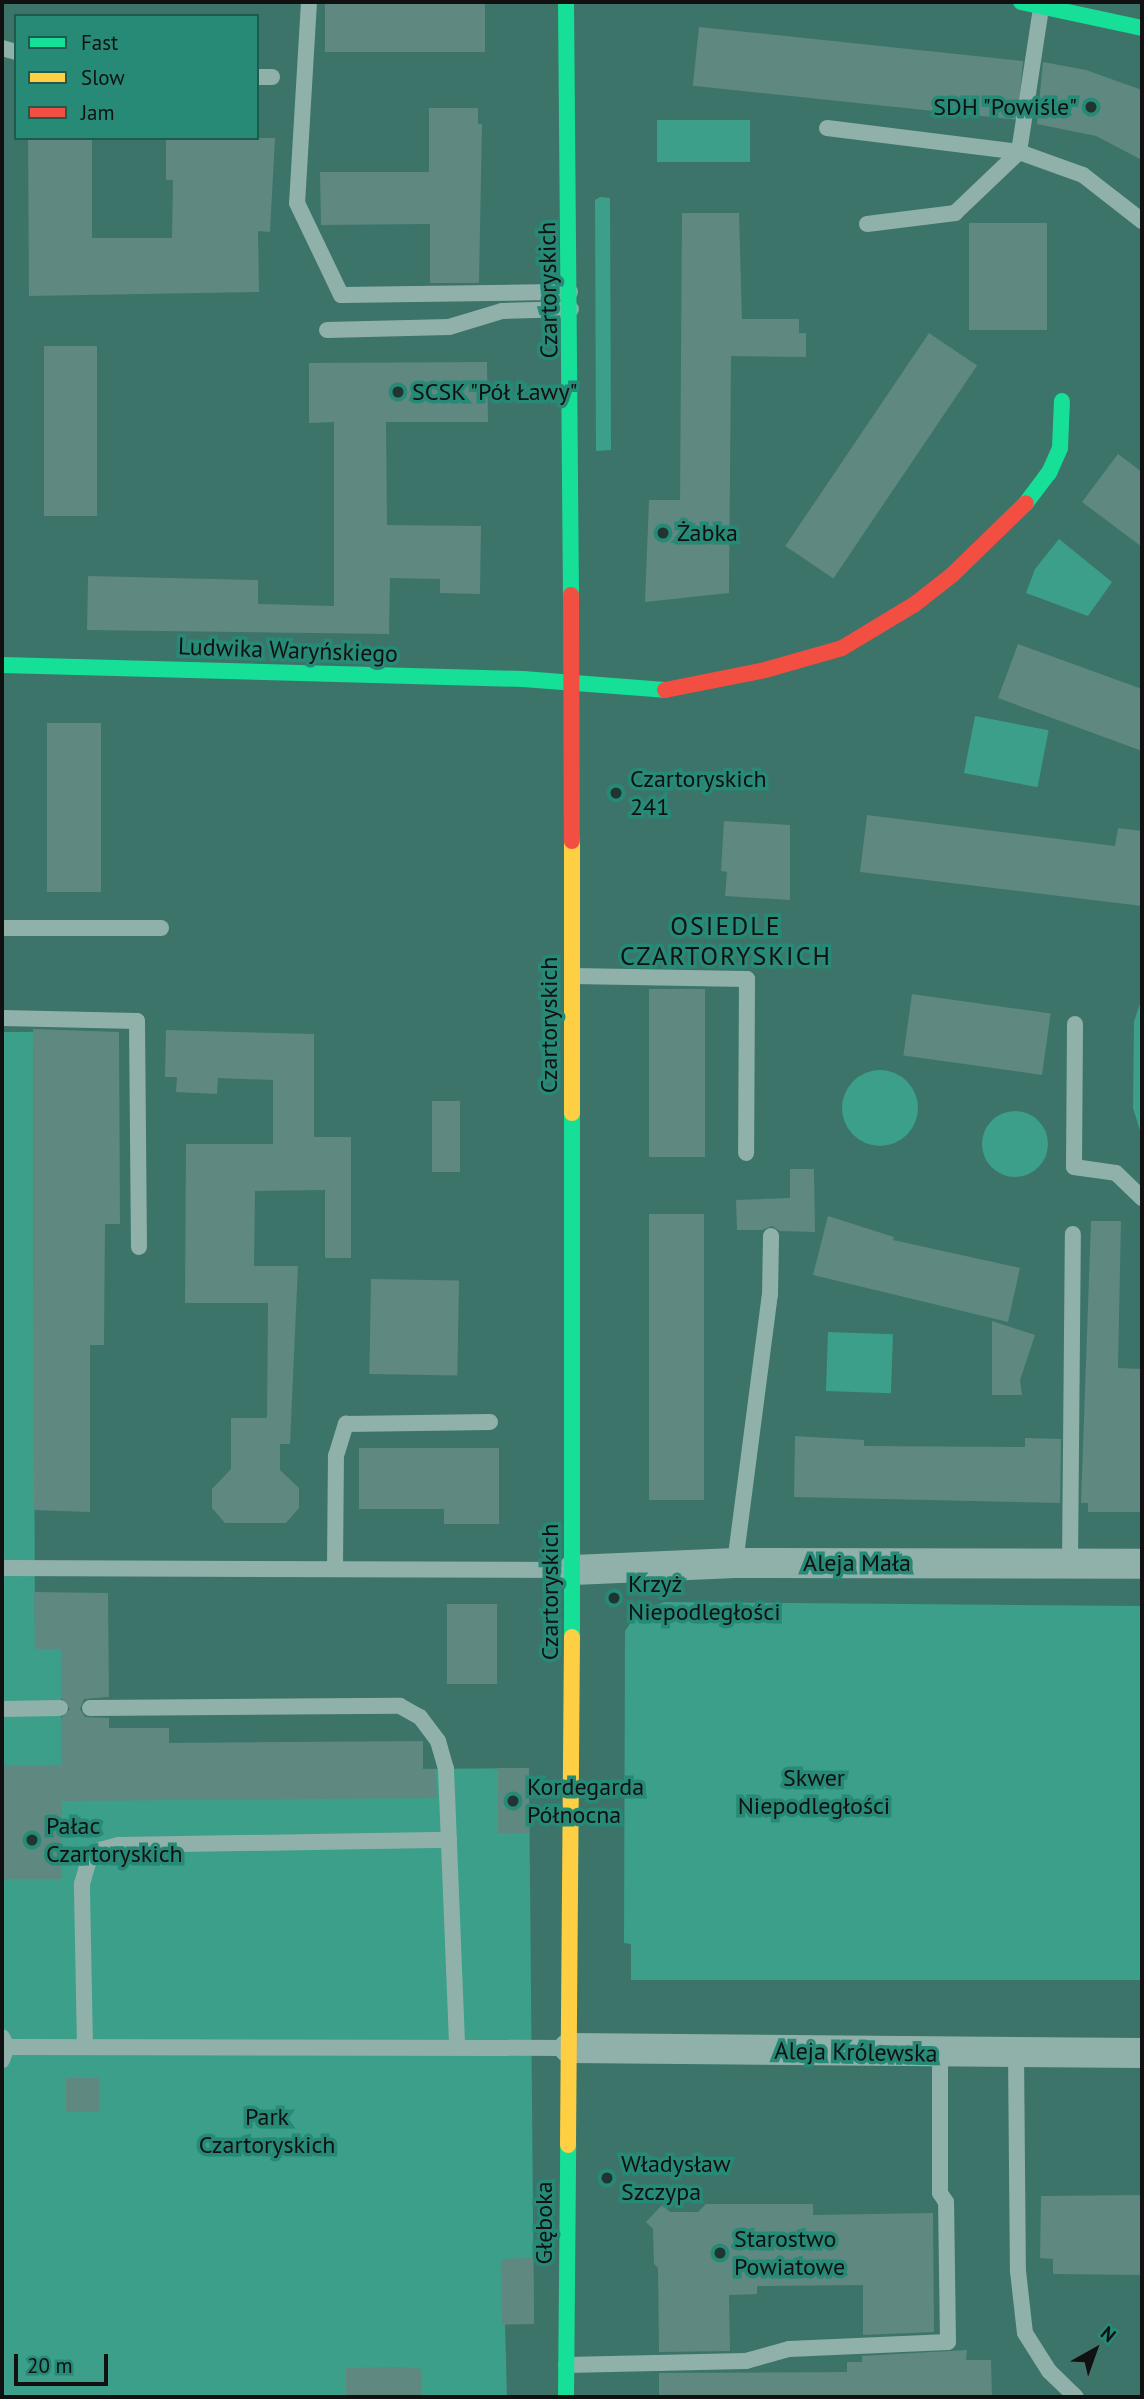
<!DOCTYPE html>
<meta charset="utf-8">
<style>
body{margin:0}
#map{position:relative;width:1144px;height:2399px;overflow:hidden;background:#3c7469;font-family:"PT Sans",sans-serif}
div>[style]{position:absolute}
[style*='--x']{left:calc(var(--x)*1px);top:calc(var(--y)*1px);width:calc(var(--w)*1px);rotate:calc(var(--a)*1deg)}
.green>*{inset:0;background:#3b9f8a;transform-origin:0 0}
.round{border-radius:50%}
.building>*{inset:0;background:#5e8880;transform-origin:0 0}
.lane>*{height:16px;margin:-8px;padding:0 8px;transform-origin:8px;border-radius:8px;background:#90b1aa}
.street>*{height:30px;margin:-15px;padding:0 15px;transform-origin:15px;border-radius:15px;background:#90b1aa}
.fast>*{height:16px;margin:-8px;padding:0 8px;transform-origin:8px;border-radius:8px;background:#16e098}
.slow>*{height:16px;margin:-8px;padding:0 8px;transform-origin:8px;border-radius:8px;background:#ffcf43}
.jam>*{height:16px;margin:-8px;padding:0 8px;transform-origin:8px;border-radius:8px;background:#f24e42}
.dots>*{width:19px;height:19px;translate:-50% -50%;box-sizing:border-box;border:4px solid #268a76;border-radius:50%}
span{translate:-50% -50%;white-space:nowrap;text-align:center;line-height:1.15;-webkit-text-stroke:7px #268a76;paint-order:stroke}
.poi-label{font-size:24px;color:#111}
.right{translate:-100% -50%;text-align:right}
.left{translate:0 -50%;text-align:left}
.street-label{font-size:24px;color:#111}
.park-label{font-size:24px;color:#111}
.neighbourhood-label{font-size:26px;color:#111;letter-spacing:2px}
.frame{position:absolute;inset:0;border:4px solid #111;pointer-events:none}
.legend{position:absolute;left:14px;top:14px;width:245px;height:126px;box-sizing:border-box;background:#268a76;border:2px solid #1e5a4e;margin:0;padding:9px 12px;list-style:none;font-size:21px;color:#111}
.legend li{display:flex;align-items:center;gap:14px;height:35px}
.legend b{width:35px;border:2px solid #1e5a4e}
.north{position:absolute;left:1060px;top:2315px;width:70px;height:70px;-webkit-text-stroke:5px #268a76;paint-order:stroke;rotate:40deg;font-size:19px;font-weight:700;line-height:28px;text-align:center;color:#111}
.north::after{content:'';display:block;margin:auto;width:24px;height:32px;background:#111;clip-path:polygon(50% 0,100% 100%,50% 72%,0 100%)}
.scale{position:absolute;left:14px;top:2354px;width:94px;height:32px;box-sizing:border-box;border:4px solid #111;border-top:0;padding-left:9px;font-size:21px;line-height:24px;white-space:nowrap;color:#111;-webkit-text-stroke:5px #268a76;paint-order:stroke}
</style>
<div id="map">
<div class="green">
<div style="left:657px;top:120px;width:93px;height:42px"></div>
<div style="clip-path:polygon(600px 197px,610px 198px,611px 450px,596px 451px,595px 200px)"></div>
<div style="clip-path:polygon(1059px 539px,1112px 582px,1088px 616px,1026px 593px,1035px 569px)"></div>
<div style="left:975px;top:716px;width:75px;height:58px;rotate:11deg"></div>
<div style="clip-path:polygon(1142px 997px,1142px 1137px,1133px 1108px,1134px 1022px)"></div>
<div style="clip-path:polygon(2px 1032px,33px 1032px,35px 1649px,61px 1649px,61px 1772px,529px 1768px,534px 2324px,505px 2324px,507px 2397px,2px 2397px)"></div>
<div class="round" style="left:842px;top:1070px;width:76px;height:76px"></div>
<div class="round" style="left:982px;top:1111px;width:66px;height:66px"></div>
<div style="left:828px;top:1332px;width:65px;height:59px;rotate:2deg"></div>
<div style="clip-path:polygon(664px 1602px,1142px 1606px,1142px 1980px,631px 1980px,631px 1944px,624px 1943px,625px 1631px,636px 1615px)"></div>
</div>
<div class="building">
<div style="left:325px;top:2px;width:160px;height:50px"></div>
<div style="left:699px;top:27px;width:326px;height:59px;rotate:6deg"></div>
<div style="clip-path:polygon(1043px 62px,1086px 70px,1142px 90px,1142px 160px,1096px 136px,1037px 124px)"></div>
<div style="clip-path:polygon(429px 108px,478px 108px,478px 124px,482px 124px,479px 283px,430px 283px,430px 224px,321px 225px,320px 172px,429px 172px)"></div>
<div style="clip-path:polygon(28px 138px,92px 138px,92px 238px,172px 238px,173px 180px,166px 180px,166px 138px,275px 138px,270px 232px,258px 231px,259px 292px,29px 296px)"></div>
<div style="clip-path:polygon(682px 213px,739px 213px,742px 319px,799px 319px,799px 333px,806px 333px,806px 357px,731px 356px,729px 593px,645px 602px,649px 500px,680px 500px)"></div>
<div style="left:969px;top:223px;width:78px;height:107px"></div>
<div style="left:929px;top:333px;width:58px;height:257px;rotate:34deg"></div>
<div style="left:44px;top:346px;width:53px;height:170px"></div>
<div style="clip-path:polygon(487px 362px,488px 422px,386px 422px,387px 525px,481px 526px,480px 594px,440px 593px,440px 579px,390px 578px,389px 634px,87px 630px,88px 576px,258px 580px,258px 604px,334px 606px,334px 422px,309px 423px,309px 363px)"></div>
<div style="clip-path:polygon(1118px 454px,1142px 472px,1142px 547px,1082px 502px)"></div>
<div style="clip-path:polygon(1018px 644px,1142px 689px,1142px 751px,998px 698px)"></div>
<div style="left:47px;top:723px;width:54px;height:169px"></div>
<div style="clip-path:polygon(867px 815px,1115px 846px,1118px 828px,1142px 831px,1142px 906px,860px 872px)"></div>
<div style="clip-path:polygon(724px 821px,790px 825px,790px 900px,725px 896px,727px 872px,721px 871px)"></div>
<div style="left:705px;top:989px;width:168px;height:56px;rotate:90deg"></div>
<div style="left:912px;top:994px;width:140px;height:62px;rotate:8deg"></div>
<div style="clip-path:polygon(33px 1029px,119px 1032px,120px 1224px,105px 1224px,104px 1345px,90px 1345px,90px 1512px,34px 1510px)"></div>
<div style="clip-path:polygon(166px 1030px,314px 1034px,314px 1137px,351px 1137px,351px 1258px,325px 1258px,325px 1190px,255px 1191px,254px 1266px,298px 1266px,290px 1444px,280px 1444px,280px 1470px,299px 1488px,299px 1508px,286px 1523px,225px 1523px,212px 1508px,212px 1489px,231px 1469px,231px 1418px,267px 1418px,268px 1303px,185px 1303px,186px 1144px,273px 1144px,273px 1080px,218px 1078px,217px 1094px,176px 1092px,177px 1077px,165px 1077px)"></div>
<div style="left:432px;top:1101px;width:28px;height:71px"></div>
<div style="clip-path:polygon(790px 1169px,814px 1169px,815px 1232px,780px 1231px,772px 1226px,762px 1230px,737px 1230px,736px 1200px,790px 1198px)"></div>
<div style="left:649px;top:1214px;width:55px;height:286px"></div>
<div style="clip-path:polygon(828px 1216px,894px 1237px,893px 1240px,1020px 1268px,1008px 1322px,813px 1275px)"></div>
<div style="clip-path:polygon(1091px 1221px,1121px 1221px,1118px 1368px,1142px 1369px,1142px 1512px,1088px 1512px,1088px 1503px,1081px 1503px)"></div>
<div style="left:371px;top:1279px;width:88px;height:95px;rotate:1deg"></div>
<div style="clip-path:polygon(992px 1321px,1035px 1335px,1020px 1380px,1022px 1395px,992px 1395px)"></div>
<div style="clip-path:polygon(795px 1436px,864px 1440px,864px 1446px,1025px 1447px,1025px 1438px,1061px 1439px,1060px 1503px,794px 1497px)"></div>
<div style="clip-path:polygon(359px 1448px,499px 1448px,499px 1524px,444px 1524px,444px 1509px,359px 1509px)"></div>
<div style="clip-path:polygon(34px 1592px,108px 1593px,109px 1697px,84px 1699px,80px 1709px,85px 1717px,109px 1718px,109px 1728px,169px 1728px,169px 1743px,423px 1741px,423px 1769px,435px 1769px,437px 1798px,62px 1801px,62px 1879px,2px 1879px,2px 1766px,61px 1765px,61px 1718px,70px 1709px,61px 1698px,61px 1649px,35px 1649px)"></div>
<div style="left:447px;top:1604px;width:50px;height:80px"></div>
<div style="left:529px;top:1768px;width:65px;height:31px;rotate:90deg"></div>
<div style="left:66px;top:2078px;width:33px;height:34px"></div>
<div style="clip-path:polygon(1142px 2195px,1142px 2275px,1053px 2274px,1053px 2259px,1040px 2258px,1041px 2196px)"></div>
<div style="clip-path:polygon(706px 2204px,813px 2204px,813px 2215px,933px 2213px,934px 2332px,863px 2335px,863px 2285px,757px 2286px,757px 2294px,729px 2295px,730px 2351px,659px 2352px,658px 2268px,654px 2264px,653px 2229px,646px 2222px,662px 2205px,670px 2212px,698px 2212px)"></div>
<div style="left:533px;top:2258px;width:66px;height:32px;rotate:89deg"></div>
<div style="clip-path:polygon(967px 2350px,966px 2360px,991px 2360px,992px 2397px,659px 2397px,659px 2373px,847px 2372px,847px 2362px,862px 2362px,862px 2356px)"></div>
<div style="clip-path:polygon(400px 2367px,422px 2369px,422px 2397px,346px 2397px,346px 2368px)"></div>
</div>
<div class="lane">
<div style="--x:309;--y:2;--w:201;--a:93.4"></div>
<div style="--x:297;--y:203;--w:102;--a:64.4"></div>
<div style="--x:341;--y:295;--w:229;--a:-0.8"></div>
<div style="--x:2;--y:48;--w:15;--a:16"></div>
<div style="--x:257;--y:77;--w:15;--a:0"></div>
<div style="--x:827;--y:128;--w:193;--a:7.1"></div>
<div style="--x:1019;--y:152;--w:68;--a:19.8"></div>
<div style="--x:1083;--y:175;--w:75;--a:37.9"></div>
<div style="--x:867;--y:224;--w:89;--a:-7.1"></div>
<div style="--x:955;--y:213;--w:88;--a:-43.6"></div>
<div style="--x:1019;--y:152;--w:145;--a:-81.3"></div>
<div style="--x:327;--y:330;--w:122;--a:-1.4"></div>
<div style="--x:449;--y:327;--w:55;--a:-16.8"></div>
<div style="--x:502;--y:311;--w:69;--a:-1.7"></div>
<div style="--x:2;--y:928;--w:159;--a:0"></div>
<div style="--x:572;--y:976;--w:175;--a:1"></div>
<div style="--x:747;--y:979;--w:174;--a:90.3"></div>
<div style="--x:2;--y:1018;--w:135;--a:1.3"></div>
<div style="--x:137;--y:1021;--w:226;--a:89.5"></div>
<div style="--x:1075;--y:1024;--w:143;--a:90.4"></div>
<div style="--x:1074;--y:1167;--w:42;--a:8.1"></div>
<div style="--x:1116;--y:1173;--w:36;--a:44"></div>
<div style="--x:735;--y:1563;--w:270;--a:-82.6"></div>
<div style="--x:770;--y:1295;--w:59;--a:-89"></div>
<div style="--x:1070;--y:1563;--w:329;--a:-89.5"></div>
<div style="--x:335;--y:1566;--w:110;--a:-89.5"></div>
<div style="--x:336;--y:1456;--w:34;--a:-73"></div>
<div style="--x:346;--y:1424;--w:144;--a:-0.8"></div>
<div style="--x:2;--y:1568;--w:571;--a:0.2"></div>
<div style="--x:90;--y:1708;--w:310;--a:-0.4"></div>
<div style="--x:400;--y:1706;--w:23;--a:29"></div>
<div style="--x:420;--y:1717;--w:30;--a:53"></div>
<div style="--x:438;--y:1741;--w:29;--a:74"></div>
<div style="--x:446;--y:1769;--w:278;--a:87.7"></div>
<div style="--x:2;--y:1709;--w:58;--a:-1"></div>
<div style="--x:2;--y:2037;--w:11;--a:63"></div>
<div style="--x:7;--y:2047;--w:14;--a:111"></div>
<div style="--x:7;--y:2047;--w:561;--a:0.1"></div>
<div style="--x:85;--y:2047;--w:163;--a:-91.1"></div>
<div style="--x:82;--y:1884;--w:22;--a:-74"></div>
<div style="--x:88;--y:1863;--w:18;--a:-47"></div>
<div style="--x:100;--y:1850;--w:20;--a:-15"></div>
<div style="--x:119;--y:1845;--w:330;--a:-0.9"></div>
<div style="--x:1016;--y:2052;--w:219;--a:89.5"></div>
<div style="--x:1018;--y:2271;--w:62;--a:83.6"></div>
<div style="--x:1025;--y:2333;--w:45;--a:57.7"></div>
<div style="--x:1049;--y:2371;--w:37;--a:44"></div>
<div style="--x:566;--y:2365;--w:180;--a:-1.3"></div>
<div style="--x:746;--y:2361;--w:45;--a:-15.6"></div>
<div style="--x:789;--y:2349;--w:159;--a:-2.5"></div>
<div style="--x:948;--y:2342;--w:140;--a:-90.8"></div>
<div style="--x:946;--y:2202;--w:11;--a:-124"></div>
<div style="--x:940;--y:2193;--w:140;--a:-90"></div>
</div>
<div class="street">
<div style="--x:573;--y:1570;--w:162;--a:-2.5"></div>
<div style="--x:735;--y:1563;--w:407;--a:0.1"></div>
<div style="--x:569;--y:2048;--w:573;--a:0.5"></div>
</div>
<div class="fast">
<div style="--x:566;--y:2;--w:593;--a:89.52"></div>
<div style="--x:1021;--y:2;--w:124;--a:12.1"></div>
<div style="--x:1026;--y:503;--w:38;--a:-53"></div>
<div style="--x:1049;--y:473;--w:27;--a:-66"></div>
<div style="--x:1060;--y:448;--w:47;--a:-87.6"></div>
<div style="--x:2;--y:665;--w:521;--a:1.54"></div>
<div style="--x:523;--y:679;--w:142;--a:4.4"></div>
<div style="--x:572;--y:1113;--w:524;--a:90"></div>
<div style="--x:566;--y:2397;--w:252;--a:-89.5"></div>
</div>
<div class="slow">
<div style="--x:572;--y:841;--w:272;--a:90"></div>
<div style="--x:568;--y:2145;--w:508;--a:-89.55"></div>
</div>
<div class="jam">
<div style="--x:571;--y:595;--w:246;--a:89.8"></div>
<div style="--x:665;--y:690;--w:102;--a:-11.3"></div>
<div style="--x:765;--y:670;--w:80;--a:-15.9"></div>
<div style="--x:842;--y:648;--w:85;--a:-31.1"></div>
<div style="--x:915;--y:604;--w:47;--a:-38.1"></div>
<div style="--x:952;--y:575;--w:103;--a:-44.2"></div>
</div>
<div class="dots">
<div style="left:1091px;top:107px;background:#203430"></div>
<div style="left:398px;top:392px;background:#203430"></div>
<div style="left:663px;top:533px;background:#203430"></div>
<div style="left:616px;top:793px;background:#203430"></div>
<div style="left:614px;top:1598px;background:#203430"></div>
<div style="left:513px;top:1801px;background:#203430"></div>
<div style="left:32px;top:1840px;background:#203430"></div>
<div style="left:607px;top:2178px;background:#203430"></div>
<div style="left:720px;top:2253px;background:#203430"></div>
</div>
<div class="poi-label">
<span class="right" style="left:1077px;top:107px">SDH "Powiśle"</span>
<span class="left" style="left:412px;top:392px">SCSK "Pół Ławy"</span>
<span class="left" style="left:677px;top:533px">Żabka</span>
<span class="left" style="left:630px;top:793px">Czartoryskich<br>241</span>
<span class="left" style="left:628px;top:1598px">Krzyż<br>Niepodległości</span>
<span class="left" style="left:527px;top:1801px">Kordegarda<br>Północna</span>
<span class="left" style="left:46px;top:1840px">Pałac<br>Czartoryskich</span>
<span class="left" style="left:621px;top:2178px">Władysław<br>Szczypa</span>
<span class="left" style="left:734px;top:2253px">Starostwo<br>Powiatowe</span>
</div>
<div class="street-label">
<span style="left:548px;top:290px;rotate:-91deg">Czartoryskich</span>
<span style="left:288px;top:650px;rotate:2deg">Ludwika Waryńskiego</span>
<span style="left:549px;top:1025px;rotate:-90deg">Czartoryskich</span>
<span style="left:857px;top:1563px">Aleja Mała</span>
<span style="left:550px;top:1592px;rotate:-90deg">Czartoryskich</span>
<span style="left:856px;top:2052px;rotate:1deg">Aleja Królewska</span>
<span style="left:544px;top:2223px;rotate:-90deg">Głęboka</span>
</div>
<div class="park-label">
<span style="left:814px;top:1792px">Skwer<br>Niepodległości</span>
<span style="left:267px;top:2131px">Park<br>Czartoryskich</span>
</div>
<div class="neighbourhood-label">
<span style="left:726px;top:941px">OSIEDLE<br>CZARTORYSKICH</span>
</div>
<div class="frame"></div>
<ul class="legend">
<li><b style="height:9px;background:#16e098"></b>Fast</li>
<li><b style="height:9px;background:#ffcf43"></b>Slow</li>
<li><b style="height:9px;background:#f24e42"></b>Jam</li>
</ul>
<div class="north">N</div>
<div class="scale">20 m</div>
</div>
